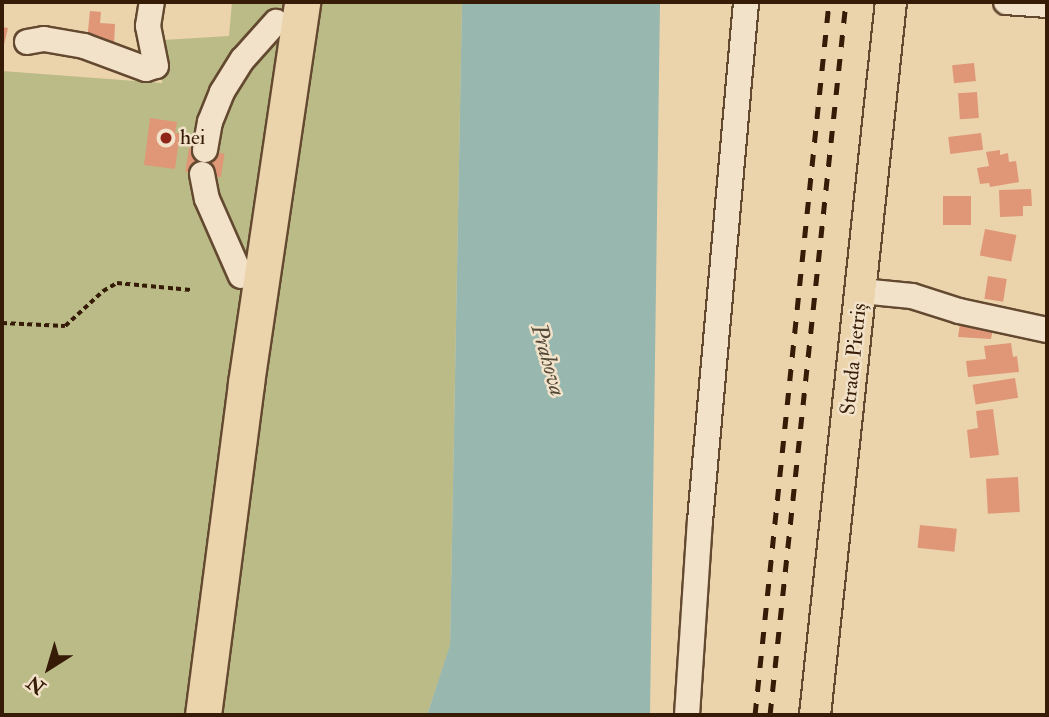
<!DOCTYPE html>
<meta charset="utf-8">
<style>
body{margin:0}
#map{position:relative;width:1049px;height:717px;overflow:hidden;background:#ebd3ac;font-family:"IM FELL Double Pica",serif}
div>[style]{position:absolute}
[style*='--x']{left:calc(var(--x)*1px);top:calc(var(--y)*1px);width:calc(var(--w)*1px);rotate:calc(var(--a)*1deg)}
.green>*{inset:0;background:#bbbb87}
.water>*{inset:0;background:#98b7ae}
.building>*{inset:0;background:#df9778;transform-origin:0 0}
.path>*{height:3.5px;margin-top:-1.75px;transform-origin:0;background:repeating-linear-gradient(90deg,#361b07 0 5px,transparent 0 8.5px)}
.roads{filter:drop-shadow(2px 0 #634930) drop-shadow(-2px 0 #634930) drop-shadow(0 2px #634930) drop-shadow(0 -2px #634930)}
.minor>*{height:24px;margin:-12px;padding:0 12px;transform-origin:12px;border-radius:12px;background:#f2e2c9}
.major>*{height:30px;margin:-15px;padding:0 15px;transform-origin:15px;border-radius:15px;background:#ebd3ac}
.highway>*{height:35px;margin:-17.5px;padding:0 17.5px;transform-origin:17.5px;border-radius:17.5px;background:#ebd3ac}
.rail>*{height:5px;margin-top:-2.5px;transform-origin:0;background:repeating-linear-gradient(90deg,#361b07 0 12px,transparent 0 24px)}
.dots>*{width:19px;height:19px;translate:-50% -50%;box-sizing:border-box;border:4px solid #f2e2c9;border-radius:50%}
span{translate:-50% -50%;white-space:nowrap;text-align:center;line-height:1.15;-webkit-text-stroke:5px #f2e2c9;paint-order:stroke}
.poi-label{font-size:21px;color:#361b07}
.left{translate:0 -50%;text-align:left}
.street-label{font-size:21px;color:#361b07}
.water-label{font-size:23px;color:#534a39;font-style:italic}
.frame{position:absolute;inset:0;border:4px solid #361b07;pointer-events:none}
.north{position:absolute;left:14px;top:633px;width:70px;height:70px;-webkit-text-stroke:5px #f2e2c9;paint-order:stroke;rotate:217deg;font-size:19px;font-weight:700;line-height:28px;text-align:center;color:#361b07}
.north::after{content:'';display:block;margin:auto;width:24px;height:32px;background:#361b07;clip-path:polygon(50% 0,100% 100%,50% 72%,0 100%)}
</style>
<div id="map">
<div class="green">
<div style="clip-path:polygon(232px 2px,462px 2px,450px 646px,427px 715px,2px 715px,2px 71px,162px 83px,163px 40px,229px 36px)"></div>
</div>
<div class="water">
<div style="clip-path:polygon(462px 2px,660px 2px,650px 715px,427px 715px,450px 645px)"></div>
</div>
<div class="building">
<div style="clip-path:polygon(90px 11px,101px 12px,100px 23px,115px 24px,114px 44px,87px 41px)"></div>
<div style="clip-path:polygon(2px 27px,8px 28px,3px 49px,2px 49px)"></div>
<div style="left:974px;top:63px;width:18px;height:22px;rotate:84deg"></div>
<div style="left:977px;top:92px;width:26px;height:19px;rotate:86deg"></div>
<div style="clip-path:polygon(150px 118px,177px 122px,175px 133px,180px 133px,175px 169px,144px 165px)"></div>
<div style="left:981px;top:133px;width:17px;height:33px;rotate:83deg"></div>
<div style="left:189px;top:148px;width:36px;height:24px;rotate:9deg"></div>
<div style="clip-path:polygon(1000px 150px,1000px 155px,1008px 153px,1009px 162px,1016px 161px,1019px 182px,990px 187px,989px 183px,980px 184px,977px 168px,989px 166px,986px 152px)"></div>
<div style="clip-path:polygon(1031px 189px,1032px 206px,1023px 206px,1023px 216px,1000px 217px,999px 190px)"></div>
<div style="left:943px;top:196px;width:28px;height:29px"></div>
<div style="left:985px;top:229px;width:32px;height:27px;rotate:11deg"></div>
<div style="left:988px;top:276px;width:19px;height:23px;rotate:9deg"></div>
<div style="clip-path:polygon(961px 317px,994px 323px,991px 339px,958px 337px)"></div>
<div style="clip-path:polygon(1011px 343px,1013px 357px,1017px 356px,1019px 372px,968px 377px,966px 361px,986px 359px,984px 346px)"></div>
<div style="left:1015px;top:378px;width:20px;height:43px;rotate:81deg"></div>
<div style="clip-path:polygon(993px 409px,999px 455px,970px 458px,967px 430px,978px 428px,976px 411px)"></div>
<div style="left:1018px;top:477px;width:35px;height:32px;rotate:87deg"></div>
<div style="left:920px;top:525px;width:37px;height:23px;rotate:6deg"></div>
</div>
<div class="path">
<div style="--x:2;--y:323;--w:63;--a:2.7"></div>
<div style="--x:65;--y:326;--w:52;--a:-42.6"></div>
<div style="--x:103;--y:291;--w:16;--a:-30"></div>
<div style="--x:117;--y:283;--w:74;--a:5.4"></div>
</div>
<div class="roads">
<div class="minor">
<div style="--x:1006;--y:2;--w:41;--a:4.2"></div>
<div style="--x:27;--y:42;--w:17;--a:-10"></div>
<div style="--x:44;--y:39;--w:41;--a:9.9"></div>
<div style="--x:84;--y:46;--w:66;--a:20.4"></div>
<div style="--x:146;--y:69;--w:10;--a:-17"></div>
<div style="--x:156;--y:66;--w:41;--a:-101.3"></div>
<div style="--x:148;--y:26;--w:24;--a:-81"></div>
<div style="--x:205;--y:150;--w:28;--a:-80"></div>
<div style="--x:210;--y:122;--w:32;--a:-68"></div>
<div style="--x:222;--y:92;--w:39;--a:-58"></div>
<div style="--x:243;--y:59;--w:50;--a:-48.3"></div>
<div style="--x:202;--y:174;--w:25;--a:79"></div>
<div style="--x:207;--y:199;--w:84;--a:66.2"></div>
<div style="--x:861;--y:291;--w:51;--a:5.6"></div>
<div style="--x:912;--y:296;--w:49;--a:17.7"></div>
<div style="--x:959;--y:311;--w:90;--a:12.2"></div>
<div style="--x:687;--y:715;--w:194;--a:-86.2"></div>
<div style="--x:700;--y:521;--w:521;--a:-84.93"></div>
</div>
<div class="major">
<div style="--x:815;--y:715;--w:717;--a:-83.92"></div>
</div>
<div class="highway">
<div style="--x:203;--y:715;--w:335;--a:-82.6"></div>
<div style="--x:246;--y:383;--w:385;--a:-81.6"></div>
</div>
</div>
<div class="rail">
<div style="--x:755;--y:715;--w:717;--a:-84.07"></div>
<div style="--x:770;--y:715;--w:717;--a:-83.92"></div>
</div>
<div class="dots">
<div style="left:166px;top:138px;background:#8f2418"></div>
</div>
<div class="poi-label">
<span class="left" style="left:180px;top:138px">hei</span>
</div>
<div class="street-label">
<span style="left:854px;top:359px;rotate:-84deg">Strada Pietriș</span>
</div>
<div class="water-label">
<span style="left:548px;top:360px;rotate:74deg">Prahova</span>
</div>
<div class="frame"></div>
<div class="north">N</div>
</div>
